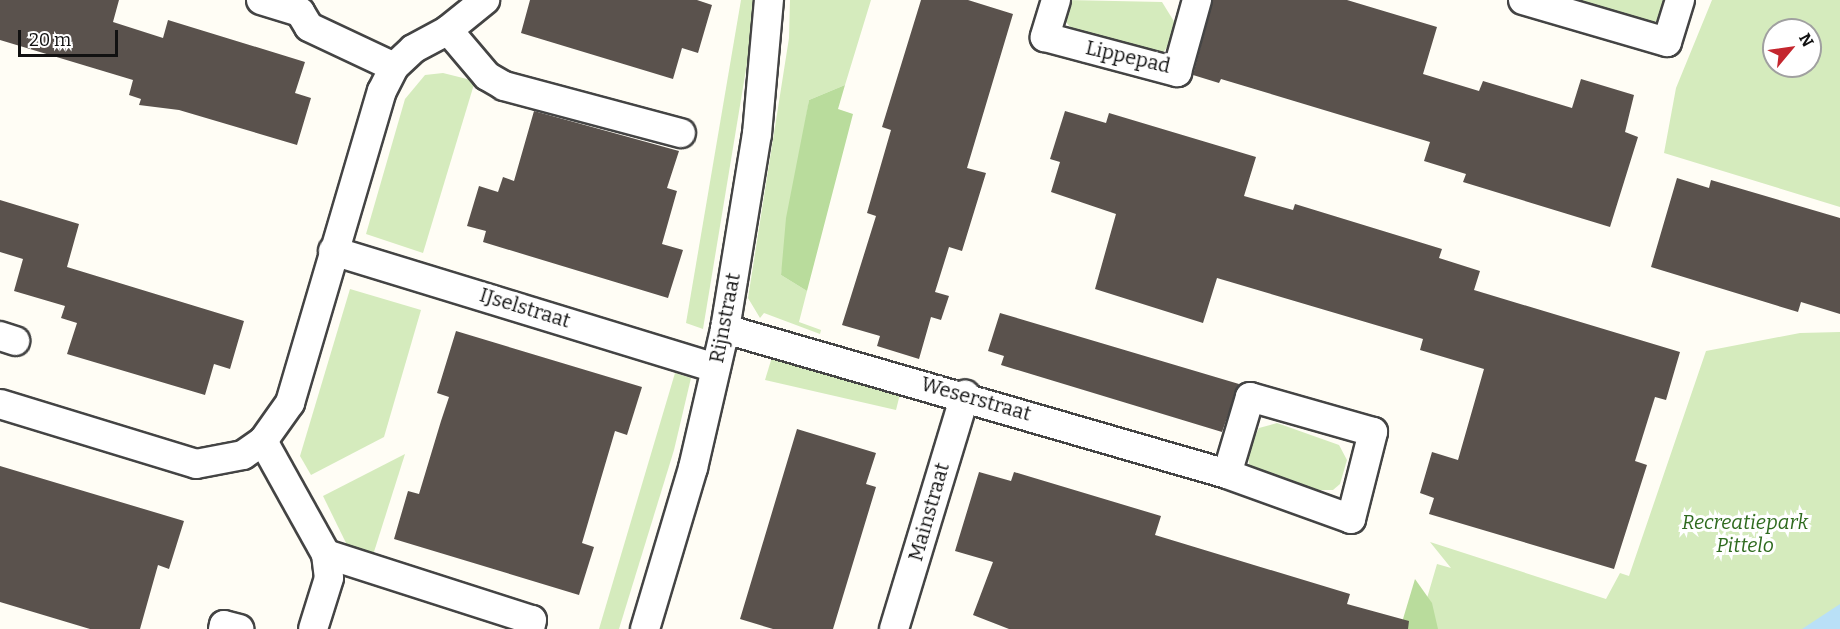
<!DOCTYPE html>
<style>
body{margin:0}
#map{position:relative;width:1840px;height:629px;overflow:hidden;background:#fffdf5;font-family:Bitter,serif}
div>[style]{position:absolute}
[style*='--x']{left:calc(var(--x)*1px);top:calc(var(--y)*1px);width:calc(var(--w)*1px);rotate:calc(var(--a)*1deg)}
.green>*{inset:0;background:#d5ebbd}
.forest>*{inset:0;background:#b9dc9c}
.water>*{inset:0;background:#b9e0f7}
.building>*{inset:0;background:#5a524d}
.roads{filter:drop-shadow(2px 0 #444) drop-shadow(-2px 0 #444) drop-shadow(0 2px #444) drop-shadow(0 -2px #444)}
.street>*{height:28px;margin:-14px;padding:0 14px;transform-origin:14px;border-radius:14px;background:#fff}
span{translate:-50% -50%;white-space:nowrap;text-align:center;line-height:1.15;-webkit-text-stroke:6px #fff;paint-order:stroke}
.street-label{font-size:20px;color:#111}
.park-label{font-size:20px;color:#2f6b1f;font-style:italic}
.north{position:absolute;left:1762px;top:18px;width:60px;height:60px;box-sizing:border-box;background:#fff;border:2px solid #a0a0a0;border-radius:50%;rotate:61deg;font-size:16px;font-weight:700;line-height:24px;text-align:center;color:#111}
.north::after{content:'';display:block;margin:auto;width:21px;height:27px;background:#c4262e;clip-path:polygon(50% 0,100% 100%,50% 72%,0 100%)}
.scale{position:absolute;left:18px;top:30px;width:100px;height:27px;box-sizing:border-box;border:3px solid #111;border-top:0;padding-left:8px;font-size:18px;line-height:21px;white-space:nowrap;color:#111;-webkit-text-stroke:4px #fff;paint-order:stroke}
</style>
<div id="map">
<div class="green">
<div style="clip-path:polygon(741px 0,753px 0,753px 27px,703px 329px,686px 323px)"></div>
<div style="clip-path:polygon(790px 0,871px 0,845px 85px,809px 100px,781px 275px,807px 291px,799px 322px,821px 330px,820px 334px,764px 313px,760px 318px,748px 298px,789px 38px)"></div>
<div style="clip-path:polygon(1067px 0,1162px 2px,1175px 23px,1169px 45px,1161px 55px,1151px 56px,1072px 29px,1065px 21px)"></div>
<div style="clip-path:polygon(1563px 0,1666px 0,1661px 17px,1649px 26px)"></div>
<div style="clip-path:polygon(evenodd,1712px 0,1840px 0,1840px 207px,1664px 153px,1676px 88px,1712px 0,1774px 30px,1810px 30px,1810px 66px,1774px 66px,1774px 30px)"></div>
<div style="clip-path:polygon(443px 73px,475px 81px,423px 253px,366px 234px,405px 99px,425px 75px)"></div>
<div style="clip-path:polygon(350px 289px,421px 310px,384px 437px,311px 475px,300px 456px)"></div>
<div style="clip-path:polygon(1840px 332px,1840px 629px,1418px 629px,1437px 564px,1451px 568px,1430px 542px,1606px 599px,1620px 573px,1629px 576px,1706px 351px,1800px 333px)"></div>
<div style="clip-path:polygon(772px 357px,900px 394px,896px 410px,765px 380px)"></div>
<div style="clip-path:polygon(675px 373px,691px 378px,674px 450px,619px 629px,599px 629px)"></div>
<div style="clip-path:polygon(1277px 423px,1339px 445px,1347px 460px,1340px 484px,1333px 490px,1313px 490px,1255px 473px,1249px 465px,1248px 451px,1259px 428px)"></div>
<div style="clip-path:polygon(405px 454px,373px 555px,348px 547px,323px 496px)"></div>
</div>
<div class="forest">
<div style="clip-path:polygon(845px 85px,838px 109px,853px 114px,807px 291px,781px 275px,786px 218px,809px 100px)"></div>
<div style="clip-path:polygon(1415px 579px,1432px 603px,1438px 629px,1400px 629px)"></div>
</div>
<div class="water">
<div style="clip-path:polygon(1840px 604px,1840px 629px,1802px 629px)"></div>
</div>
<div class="building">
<div style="clip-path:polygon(0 0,119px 0,113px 22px,163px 38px,168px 20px,305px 62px,295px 93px,311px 98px,297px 145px,179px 110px,139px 105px,141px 99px,129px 95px,133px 80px,0 40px)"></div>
<div style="clip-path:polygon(530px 0,697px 0,712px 5px,698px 53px,682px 48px,673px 79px,521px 33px)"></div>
<div style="clip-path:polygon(921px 0,968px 0,1013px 14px,967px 168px,986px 173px,962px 251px,949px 247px,935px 292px,949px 296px,941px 320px,931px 317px,919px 359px,877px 346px,880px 336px,842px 325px,876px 216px,867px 213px,891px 130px,882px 127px)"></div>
<div style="clip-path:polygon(1213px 0,1347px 0,1437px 27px,1423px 74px,1479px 91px,1483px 81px,1572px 108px,1581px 79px,1634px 95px,1625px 132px,1638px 137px,1610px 227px,1463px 182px,1466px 174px,1424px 161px,1430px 142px,1221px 79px,1219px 83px,1193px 75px)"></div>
<div style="clip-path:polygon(534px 111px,679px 151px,667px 188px,677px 191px,662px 244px,683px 250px,668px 298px,483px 242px,486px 231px,467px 226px,479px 186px,498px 192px,503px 177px,514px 181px)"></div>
<div style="clip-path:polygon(1065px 111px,1106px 123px,1109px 113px,1256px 157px,1244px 196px,1293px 210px,1295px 204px,1442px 249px,1439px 258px,1480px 271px,1474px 290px,1680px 352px,1666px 400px,1655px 397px,1635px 461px,1647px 465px,1614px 569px,1429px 514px,1434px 498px,1420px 493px,1432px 452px,1458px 460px,1484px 369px,1420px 350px,1423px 339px,1217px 278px,1203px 323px,1095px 289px,1116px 214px,1051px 192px,1060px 162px,1050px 159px)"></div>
<div style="clip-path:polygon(1677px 178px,1709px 188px,1711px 180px,1840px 218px,1840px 314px,1801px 302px,1798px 312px,1651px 267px)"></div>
<div style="clip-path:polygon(0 200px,79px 224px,67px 267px,244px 321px,230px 369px,214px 364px,205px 395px,67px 354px,77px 323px,61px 318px,65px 306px,14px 291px,23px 259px,0 252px)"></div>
<div style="clip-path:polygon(1000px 313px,1239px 384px,1222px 432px,1001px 365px,1004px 356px,988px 351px)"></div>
<div style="clip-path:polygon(456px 331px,642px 387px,627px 435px,615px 431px,582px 543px,594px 547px,579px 595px,394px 539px,408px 491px,419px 494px,441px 421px,449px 397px,437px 393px)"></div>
<div style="clip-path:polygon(797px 429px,876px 453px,866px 484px,876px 487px,833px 629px,773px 629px,740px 619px)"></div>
<div style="clip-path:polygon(0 466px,184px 521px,169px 569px,158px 565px,140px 629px,90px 629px,0 602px)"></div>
<div style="clip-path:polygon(979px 472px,1011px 481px,1014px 472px,1161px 516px,1155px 535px,1350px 594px,1347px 604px,1409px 621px,1408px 629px,1009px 629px,973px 615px,993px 562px,955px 551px)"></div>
</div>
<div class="roads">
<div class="street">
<div style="--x:261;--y:0;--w:41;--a:17.1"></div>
<div style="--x:300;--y:12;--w:17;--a:59"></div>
<div style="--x:309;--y:27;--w:94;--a:25.2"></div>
<div style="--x:1056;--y:0;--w:39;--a:107"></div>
<div style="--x:1045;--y:37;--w:137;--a:14.9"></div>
<div style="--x:1177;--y:72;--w:75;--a:-74.5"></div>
<div style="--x:1523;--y:0;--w:150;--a:16.3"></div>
<div style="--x:1667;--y:42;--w:44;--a:-72.8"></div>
<div style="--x:448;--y:30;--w:48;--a:-39"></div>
<div style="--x:333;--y:251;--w:400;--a:17"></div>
<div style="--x:725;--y:329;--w:523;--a:16.11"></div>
<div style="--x:1227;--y:474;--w:132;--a:19.9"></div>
<div style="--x:1351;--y:519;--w:90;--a:-75.8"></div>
<div style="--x:1373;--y:432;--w:128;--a:-164.1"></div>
<div style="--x:1250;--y:397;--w:80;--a:106.6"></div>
<div style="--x:0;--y:336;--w:16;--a:18"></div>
<div style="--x:0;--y:404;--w:205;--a:17"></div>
<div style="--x:196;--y:464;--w:48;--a:-10.8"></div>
<div style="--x:243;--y:455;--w:24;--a:-35"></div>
<div style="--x:263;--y:441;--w:47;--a:-54.6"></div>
<div style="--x:290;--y:403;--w:325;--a:-73.6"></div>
<div style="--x:382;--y:91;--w:27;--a:-63"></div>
<div style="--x:394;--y:67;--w:26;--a:-43"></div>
<div style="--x:413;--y:49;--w:40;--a:-28"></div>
<div style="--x:448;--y:30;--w:60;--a:49.7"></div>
<div style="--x:487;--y:76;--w:20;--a:30"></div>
<div style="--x:504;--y:86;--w:183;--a:14.9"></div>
<div style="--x:263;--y:441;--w:129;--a:60.9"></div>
<div style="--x:326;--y:554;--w:24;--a:83"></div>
<div style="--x:329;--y:578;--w:53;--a:107.4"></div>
<div style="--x:326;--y:554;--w:216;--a:17.8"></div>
<div style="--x:532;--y:620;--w:9;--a:103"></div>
<div style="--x:223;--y:629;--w:4;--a:-76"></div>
<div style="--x:224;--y:625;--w:16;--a:15"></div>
<div style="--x:645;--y:629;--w:168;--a:-73.4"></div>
<div style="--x:693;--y:468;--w:143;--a:-77"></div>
<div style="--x:725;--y:329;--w:198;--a:-80.7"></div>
<div style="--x:757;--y:134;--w:135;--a:-84.9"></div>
<div style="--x:894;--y:629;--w:245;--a:-73.1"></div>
</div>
</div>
<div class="street-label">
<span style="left:1128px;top:57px;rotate:13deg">Lippepad</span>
<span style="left:525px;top:308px;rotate:17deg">IJselstraat</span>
<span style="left:725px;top:318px;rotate:-79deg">Rijnstraat</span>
<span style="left:976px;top:399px;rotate:16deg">Weserstraat</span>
<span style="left:929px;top:512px;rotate:-74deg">Mainstraat</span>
</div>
<div class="park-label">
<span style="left:1745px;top:534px">Recreatiepark<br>Pittelo</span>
</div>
<div class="north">N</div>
<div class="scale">20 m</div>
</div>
